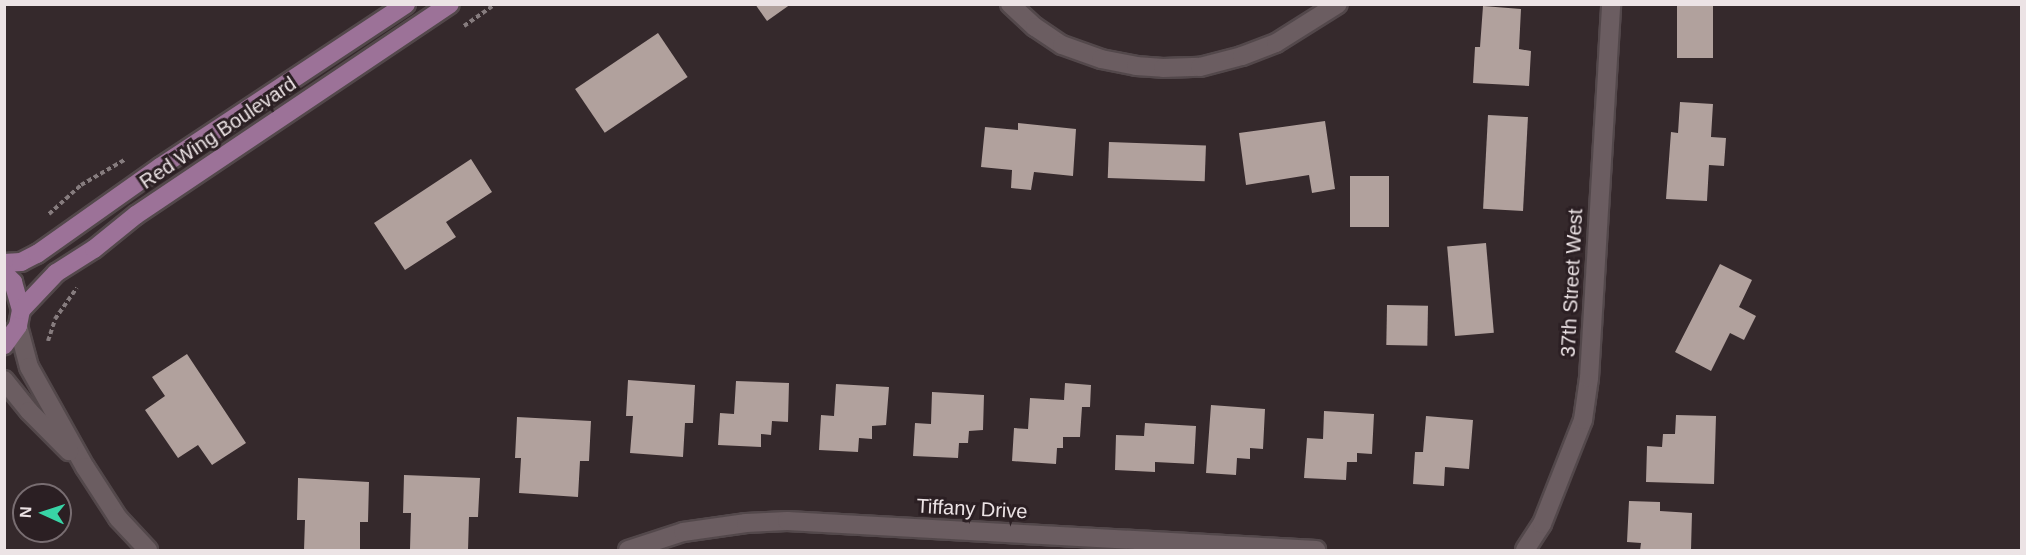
<!DOCTYPE html>
<style>
body{margin:0}
#map{position:relative;width:2026px;height:555px;overflow:hidden;background:#35292c;font-family:Arial,sans-serif}
div>[style]{position:absolute}
[style*='--x']{left:calc(var(--x)*1px);top:calc(var(--y)*1px);width:calc(var(--w)*1px);rotate:calc(var(--a)*1deg)}
.building>*{inset:0;background:#b1a19d;transform-origin:0 0}
.path>*{height:4px;margin-top:-2px;transform-origin:0;background:repeating-linear-gradient(90deg,#867c7e 0 4.5px,transparent 0 7.5px)}
.roads{filter:drop-shadow(2px 0 #53484b) drop-shadow(-2px 0 #53484b) drop-shadow(0 2px #53484b) drop-shadow(0 -2px #53484b)}
.street>*{height:18px;margin:-9px;padding:0 9px;transform-origin:9px;border-radius:9px;background:#6b5d61}
.primary>*{height:18px;margin:-9px;padding:0 9px;transform-origin:9px;border-radius:9px;background:#9c7298}
span{translate:-50% -50%;white-space:nowrap;text-align:center;line-height:1.15;-webkit-text-stroke:6px #2b1f23;paint-order:stroke}
.street-label{font-size:20px;color:#ece3e5}
.frame{position:absolute;inset:0;border:6px solid #ece3e5;pointer-events:none}
.north{position:absolute;left:12px;top:483px;width:60px;height:60px;box-sizing:border-box;background:#2b1f23;border:2px solid #786d71;border-radius:50%;rotate:273deg;font-size:16px;font-weight:700;line-height:24px;text-align:center;color:#ece3e5}
.north::after{content:'';display:block;margin:auto;width:21px;height:27px;background:#38d4a6;clip-path:polygon(50% 0,100% 100%,50% 72%,0 100%)}
</style>
<div id="map">
<div class="building">
<div style="clip-path:polygon(755px 4px,791px 4px,767px 21px)"></div>
<div style="left:1677px;top:4px;width:36px;height:54px"></div>
<div style="clip-path:polygon(1483px 6px,1521px 9px,1519px 49px,1531px 51px,1529px 86px,1473px 83px,1475px 47px,1480px 47px)"></div>
<div style="left:658px;top:33px;width:53px;height:100px;rotate:56deg"></div>
<div style="clip-path:polygon(1680px 102px,1713px 104px,1711px 137px,1726px 138px,1724px 166px,1709px 165px,1707px 201px,1666px 199px,1671px 132px,1678px 133px)"></div>
<div style="left:1488px;top:115px;width:40px;height:94px;rotate:3deg"></div>
<div style="clip-path:polygon(1325px 121px,1335px 189px,1312px 193px,1309px 175px,1246px 185px,1239px 133px)"></div>
<div style="clip-path:polygon(1018px 123px,1076px 129px,1073px 176px,1034px 172px,1031px 190px,1011px 188px,1012px 170px,981px 167px,985px 127px,1018px 130px)"></div>
<div style="left:1109px;top:142px;width:97px;height:36px;rotate:2deg"></div>
<div style="clip-path:polygon(471px 159px,492px 192px,446px 222px,456px 237px,405px 270px,374px 223px)"></div>
<div style="left:1350px;top:176px;width:39px;height:51px"></div>
<div style="left:1486px;top:243px;width:90px;height:39px;rotate:85deg"></div>
<div style="clip-path:polygon(1720px 264px,1752px 280px,1739px 307px,1756px 316px,1744px 340px,1730px 333px,1711px 371px,1675px 352px)"></div>
<div style="left:1387px;top:305px;width:41px;height:40px;rotate:1deg"></div>
<div style="clip-path:polygon(187px 354px,246px 443px,212px 465px,198px 445px,178px 458px,145px 410px,165px 396px,152px 377px)"></div>
<div style="clip-path:polygon(628px 380px,695px 385px,693px 423px,685px 423px,683px 457px,630px 453px,633px 416px,626px 416px)"></div>
<div style="clip-path:polygon(736px 381px,789px 383px,788px 422px,772px 421px,771px 435px,761px 434px,761px 447px,718px 445px,720px 413px,734px 414px)"></div>
<div style="clip-path:polygon(1065px 383px,1091px 385px,1090px 407px,1082px 407px,1080px 437px,1063px 437px,1063px 448px,1057px 448px,1056px 464px,1012px 461px,1014px 428px,1028px 429px,1030px 398px,1064px 400px)"></div>
<div style="clip-path:polygon(836px 384px,889px 387px,886px 425px,872px 426px,872px 439px,859px 438px,858px 452px,819px 450px,821px 415px,834px 416px)"></div>
<div style="clip-path:polygon(932px 392px,984px 395px,983px 430px,969px 431px,968px 443px,959px 443px,958px 458px,913px 456px,915px 423px,931px 424px)"></div>
<div style="clip-path:polygon(1211px 405px,1265px 409px,1263px 449px,1250px 448px,1250px 459px,1237px 458px,1236px 475px,1206px 473px)"></div>
<div style="clip-path:polygon(1324px 411px,1374px 414px,1372px 454px,1357px 453px,1357px 462px,1347px 462px,1346px 480px,1304px 478px,1307px 438px,1323px 439px)"></div>
<div style="clip-path:polygon(1676px 415px,1716px 416px,1714px 484px,1646px 482px,1647px 446px,1662px 447px,1663px 434px,1675px 434px)"></div>
<div style="clip-path:polygon(1426px 416px,1473px 420px,1469px 469px,1445px 467px,1444px 486px,1413px 484px,1415px 452px,1423px 452px)"></div>
<div style="clip-path:polygon(517px 417px,591px 421px,589px 461px,580px 461px,578px 497px,519px 493px,521px 458px,515px 458px)"></div>
<div style="clip-path:polygon(1145px 423px,1196px 426px,1194px 464px,1155px 462px,1155px 472px,1115px 470px,1116px 435px,1144px 436px)"></div>
<div style="clip-path:polygon(404px 475px,480px 478px,478px 517px,469px 517px,468px 550px,410px 549px,411px 513px,403px 513px)"></div>
<div style="clip-path:polygon(298px 478px,369px 482px,368px 522px,360px 522px,360px 550px,304px 550px,305px 520px,297px 520px)"></div>
<div style="clip-path:polygon(1629px 501px,1660px 502px,1660px 511px,1692px 513px,1691px 550px,1640px 550px,1641px 543px,1627px 542px)"></div>
</div>
<div class="path">
<div style="--x:464;--y:26;--w:39;--a:-35"></div>
<div style="--x:49;--y:214;--w:43;--a:-42.2"></div>
<div style="--x:81;--y:185;--w:52;--a:-30"></div>
<div style="--x:48;--y:341;--w:23;--a:-72"></div>
<div style="--x:55;--y:319;--w:38;--a:-55"></div>
</div>
<div class="roads">
<div class="street">
<div style="--x:1010;--y:4;--w:34;--a:43"></div>
<div style="--x:1035;--y:27;--w:32;--a:34"></div>
<div style="--x:1062;--y:45;--w:41;--a:19.7"></div>
<div style="--x:1101;--y:59;--w:36;--a:11"></div>
<div style="--x:1136;--y:66;--w:27;--a:4"></div>
<div style="--x:1163;--y:68;--w:37;--a:-2"></div>
<div style="--x:1200;--y:67;--w:43;--a:-14.7"></div>
<div style="--x:1242;--y:56;--w:36;--a:-21"></div>
<div style="--x:1276;--y:43;--w:73;--a:-32.2"></div>
<div style="--x:18;--y:326;--w:42;--a:75"></div>
<div style="--x:29;--y:367;--w:115;--a:60.8"></div>
<div style="--x:85;--y:467;--w:61;--a:57.1"></div>
<div style="--x:118;--y:518;--w:44;--a:46.8"></div>
<div style="--x:4;--y:380;--w:40;--a:51"></div>
<div style="--x:29;--y:411;--w:57;--a:45"></div>
<div style="--x:628;--y:550;--w:58;--a:-18.1"></div>
<div style="--x:683;--y:532;--w:64;--a:-8.1"></div>
<div style="--x:746;--y:523;--w:41;--a:-2.8"></div>
<div style="--x:787;--y:521;--w:530;--a:3.14"></div>
<div style="--x:1525;--y:550;--w:31;--a:-57"></div>
<div style="--x:1542;--y:524;--w:112;--a:-68.5"></div>
<div style="--x:1583;--y:420;--w:42;--a:-81.9"></div>
<div style="--x:1589;--y:378;--w:375;--a:-86.6"></div>
</div>
<div class="primary">
<div style="--x:4;--y:263;--w:17;--a:-3"></div>
<div style="--x:21;--y:262;--w:18;--a:-27"></div>
<div style="--x:37;--y:254;--w:151;--a:-35.3"></div>
<div style="--x:160;--y:167;--w:295;--a:-33.5"></div>
<div style="--x:4;--y:273;--w:13;--a:45"></div>
<div style="--x:13;--y:282;--w:29;--a:74"></div>
<div style="--x:21;--y:310;--w:16;--a:101"></div>
<div style="--x:18;--y:326;--w:24;--a:126"></div>
<div style="--x:21;--y:310;--w:51;--a:-46.6"></div>
<div style="--x:56;--y:273;--w:45;--a:-32.3"></div>
<div style="--x:94;--y:249;--w:54;--a:-39"></div>
<div style="--x:136;--y:215;--w:378;--a:-33.9"></div>
</div>
</div>
<div class="street-label">
<span style="left:218px;top:133px;rotate:-34deg">Red Wing Boulevard</span>
<span style="left:1572px;top:283px;rotate:-87deg">37th Street West</span>
<span style="left:972px;top:509px;rotate:3deg">Tiffany Drive</span>
</div>
<div class="frame"></div>
<div class="north">N</div>
</div>
